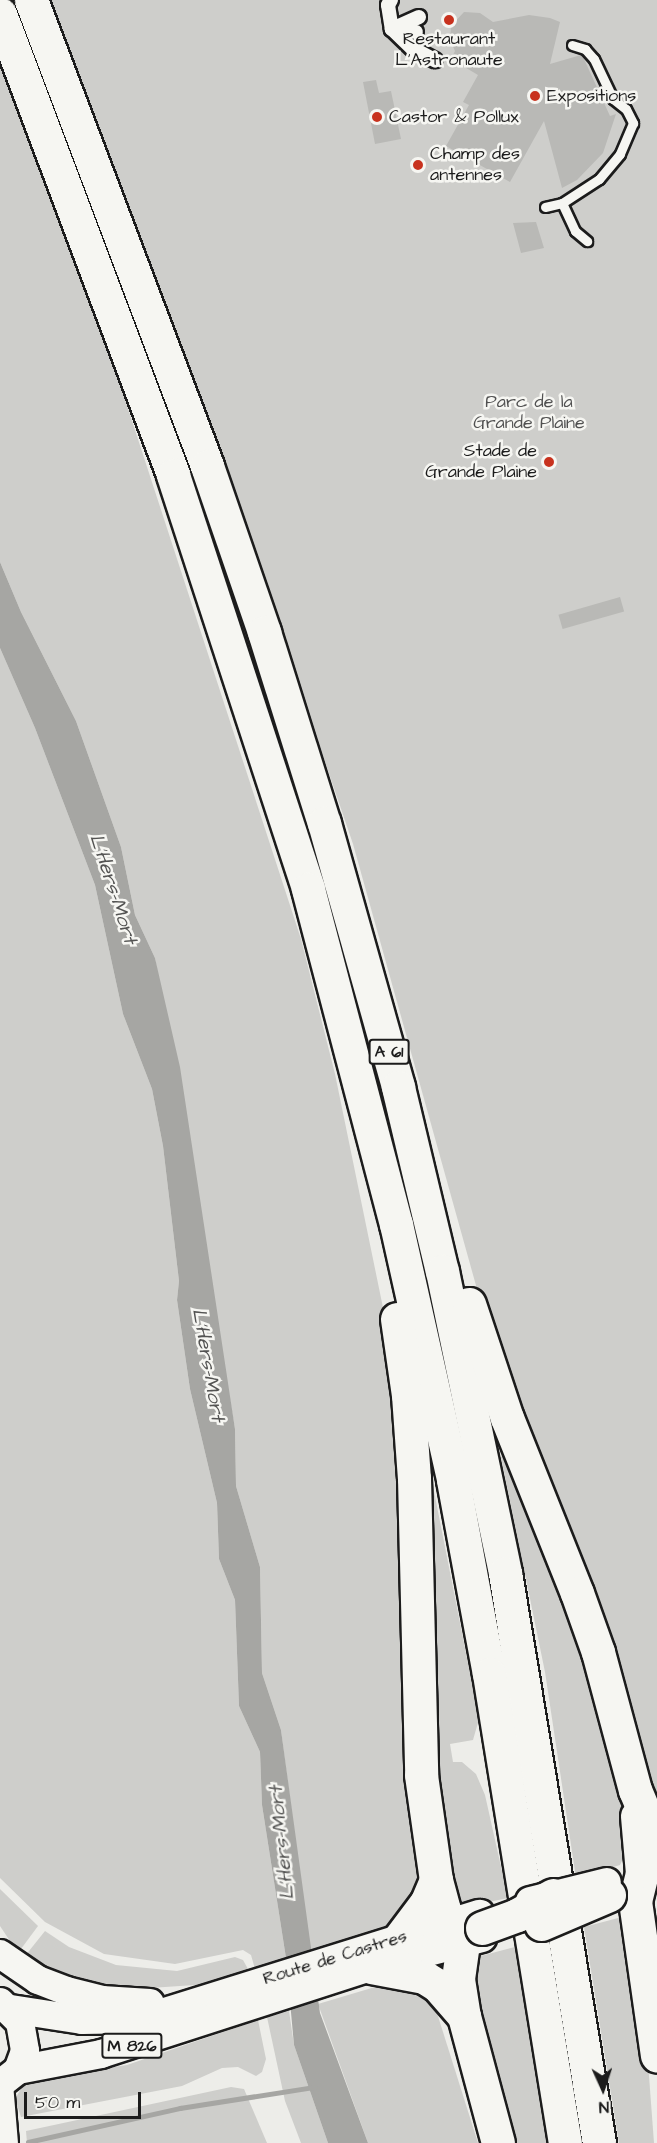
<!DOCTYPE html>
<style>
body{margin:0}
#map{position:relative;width:657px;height:2143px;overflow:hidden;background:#edede9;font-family:"Architects Daughter",sans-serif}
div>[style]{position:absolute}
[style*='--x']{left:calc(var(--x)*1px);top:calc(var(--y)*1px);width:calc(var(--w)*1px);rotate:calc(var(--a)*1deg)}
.green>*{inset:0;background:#cececb}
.water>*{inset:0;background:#a6a6a3}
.stream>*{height:4.5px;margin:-2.25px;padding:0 2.25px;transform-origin:2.25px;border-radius:2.25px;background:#a6a6a3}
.building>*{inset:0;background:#b9b9b6;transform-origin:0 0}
.roads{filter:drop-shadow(2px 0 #1c1c1c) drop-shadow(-2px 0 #1c1c1c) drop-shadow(0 2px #1c1c1c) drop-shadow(0 -2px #1c1c1c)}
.service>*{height:9px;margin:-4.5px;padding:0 4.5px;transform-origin:4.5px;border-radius:4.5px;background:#f6f6f2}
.pedestrian>*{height:14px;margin:-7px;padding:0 7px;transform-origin:7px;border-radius:7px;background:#f6f6f2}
.tertiary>*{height:22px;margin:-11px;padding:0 11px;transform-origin:11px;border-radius:11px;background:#f6f6f2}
.primary>*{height:28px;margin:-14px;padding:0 14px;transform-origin:14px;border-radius:14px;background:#f6f6f2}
.motorway>*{height:33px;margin:-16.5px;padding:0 16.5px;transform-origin:16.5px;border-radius:16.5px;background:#f6f6f2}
.bridges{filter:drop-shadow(2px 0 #1c1c1c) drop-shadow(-2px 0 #1c1c1c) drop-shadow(0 2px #1c1c1c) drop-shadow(0 -2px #1c1c1c)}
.primary-bridge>*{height:28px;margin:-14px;padding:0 14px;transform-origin:14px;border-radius:14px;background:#f6f6f2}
.motorway-bridge>*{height:33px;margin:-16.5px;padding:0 16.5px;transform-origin:16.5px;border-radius:16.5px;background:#f6f6f2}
.dots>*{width:16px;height:16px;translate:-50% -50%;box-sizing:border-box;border:3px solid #f6f6f2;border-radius:50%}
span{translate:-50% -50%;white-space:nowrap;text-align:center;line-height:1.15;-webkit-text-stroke:5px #f6f6f2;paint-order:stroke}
.shield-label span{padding:2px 4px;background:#f6f6f2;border:2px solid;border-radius:4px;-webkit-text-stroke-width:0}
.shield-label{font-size:16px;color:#1c1c1c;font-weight:700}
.poi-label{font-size:18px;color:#1c1c1c}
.left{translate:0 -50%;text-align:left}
.right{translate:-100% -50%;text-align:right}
.park-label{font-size:18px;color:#515151}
.street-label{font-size:18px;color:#1c1c1c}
.water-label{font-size:20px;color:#535352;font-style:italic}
.north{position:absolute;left:573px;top:2059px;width:60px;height:60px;-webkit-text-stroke:4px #f6f6f2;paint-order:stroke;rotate:177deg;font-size:16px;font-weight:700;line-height:24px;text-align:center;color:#1c1c1c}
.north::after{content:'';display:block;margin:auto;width:21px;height:27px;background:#1c1c1c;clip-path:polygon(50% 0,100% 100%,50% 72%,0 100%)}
.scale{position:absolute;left:24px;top:2092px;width:117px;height:27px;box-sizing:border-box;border:3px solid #1c1c1c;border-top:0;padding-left:8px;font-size:18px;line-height:21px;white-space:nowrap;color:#1c1c1c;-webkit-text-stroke:4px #f6f6f2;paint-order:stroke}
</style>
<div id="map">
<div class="green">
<div style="clip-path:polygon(50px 0,657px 0,657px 1821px,504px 1386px,353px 844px,254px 553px)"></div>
<div style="clip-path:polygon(0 60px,119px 381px,301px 939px,335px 1074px,388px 1332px,396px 1382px,422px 1894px,388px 1930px,310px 1953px,281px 1730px,262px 1673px,260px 1567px,236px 1486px,235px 1429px,155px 958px,135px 915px,121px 847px,76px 721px,21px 612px,0 562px)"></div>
<div style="clip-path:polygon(0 648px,35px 728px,95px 885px,123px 1014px,152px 1089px,163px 1146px,179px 1281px,177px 1300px,190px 1389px,217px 1503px,219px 1559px,235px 1600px,239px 1706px,260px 1752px,262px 1805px,286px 1958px,255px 1969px,251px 1955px,243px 1950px,175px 1964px,104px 1954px,45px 1922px,0 1878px)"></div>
<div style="clip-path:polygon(505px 1453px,563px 1580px,633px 1838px,620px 1865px,576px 1878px,545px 1672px,501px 1457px)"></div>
<div style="clip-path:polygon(430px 1471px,479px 1719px,473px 1740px,450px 1744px,453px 1762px,462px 1762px,476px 1774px,485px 1795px,508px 1898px,465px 1907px,457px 1901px,435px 1783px)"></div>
<div style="clip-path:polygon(0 1889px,38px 1926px,18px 1953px,0 1926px)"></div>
<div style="clip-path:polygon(622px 1917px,644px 2009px,654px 2143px,619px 2143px,584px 1927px)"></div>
<div style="clip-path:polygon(45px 1931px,69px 1947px,116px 1965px,177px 1971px,235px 1957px,243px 1960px,248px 1969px,210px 1984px,120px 1990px,117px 1994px,21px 1961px)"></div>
<div style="clip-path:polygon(515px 1947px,547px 2143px,511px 2143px,468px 1988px,477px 1957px)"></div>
<div style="clip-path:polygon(385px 1984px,412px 1987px,437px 2013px,478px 2143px,368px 2143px,318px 2004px)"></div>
<div style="clip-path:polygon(289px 2011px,294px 2045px,328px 2143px,301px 2143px,285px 2101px,267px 2017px)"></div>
<div style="clip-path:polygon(258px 2020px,266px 2059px,262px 2072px,256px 2076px,238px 2067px,222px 2068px,182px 2086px,21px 2117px,15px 2099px,22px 2087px,36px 2079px,127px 2065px)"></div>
<div style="clip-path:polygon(231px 2087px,244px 2089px,267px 2143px,27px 2143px,26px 2131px)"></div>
</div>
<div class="water">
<div style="clip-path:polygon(0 562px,21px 612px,76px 721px,121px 847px,135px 915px,155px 958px,180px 1067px,235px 1429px,236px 1486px,260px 1567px,262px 1673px,281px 1730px,320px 2013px,368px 2143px,328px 2143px,294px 2045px,286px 1958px,262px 1805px,260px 1752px,239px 1706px,235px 1600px,219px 1559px,217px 1503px,190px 1389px,177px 1300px,179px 1281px,163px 1146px,152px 1089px,123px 1014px,95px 885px,35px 728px,0 648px)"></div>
</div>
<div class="stream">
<div style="--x:28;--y:2142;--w:156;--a:-12.6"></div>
<div style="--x:180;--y:2108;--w:136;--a:-8.9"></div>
</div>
<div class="building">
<div style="clip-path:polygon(464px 12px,480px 13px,493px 22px,529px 15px,550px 18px,560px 22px,550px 64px,581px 55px,584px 59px,610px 116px,616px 114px,603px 153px,577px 180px,562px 188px,544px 121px,510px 182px,446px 146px,469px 105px,463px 102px,478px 75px,451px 59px,455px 51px,450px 40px,451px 26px)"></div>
<div style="clip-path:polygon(376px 80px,379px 93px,391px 91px,401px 139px,375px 144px,363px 82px)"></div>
<div style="clip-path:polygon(536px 222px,544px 248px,521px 253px,513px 223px)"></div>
<div style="left:620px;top:597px;width:15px;height:64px;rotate:74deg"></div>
</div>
<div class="roads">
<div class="service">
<div style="--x:572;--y:45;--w:14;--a:17"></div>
<div style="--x:585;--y:49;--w:13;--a:48"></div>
<div style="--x:594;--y:59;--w:44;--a:64.6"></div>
<div style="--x:613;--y:99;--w:16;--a:38"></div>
<div style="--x:626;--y:109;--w:16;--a:63"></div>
<div style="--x:633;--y:123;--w:34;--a:113"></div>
<div style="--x:620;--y:154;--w:33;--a:130"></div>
<div style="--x:599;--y:179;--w:44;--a:147"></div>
<div style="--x:562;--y:203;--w:31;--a:65"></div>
<div style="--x:575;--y:231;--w:16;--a:40"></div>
<div style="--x:545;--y:207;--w:17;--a:-13"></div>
</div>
<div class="pedestrian">
<div style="--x:391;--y:0;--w:6;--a:121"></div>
<div style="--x:388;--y:5;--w:24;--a:81"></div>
<div style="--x:392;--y:29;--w:24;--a:7"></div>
<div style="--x:419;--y:17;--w:30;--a:156"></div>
<div style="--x:392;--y:29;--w:28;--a:44"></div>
<div style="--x:412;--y:48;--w:26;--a:28"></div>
</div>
<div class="tertiary">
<div style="--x:2;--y:2084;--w:59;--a:85.2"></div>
</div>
<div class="primary">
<div style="--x:0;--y:1954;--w:46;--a:34.4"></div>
<div style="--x:38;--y:1980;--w:31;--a:21"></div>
<div style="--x:67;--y:1991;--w:36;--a:14"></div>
<div style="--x:102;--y:2000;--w:48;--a:3.6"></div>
<div style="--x:0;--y:2002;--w:28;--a:45"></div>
<div style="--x:20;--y:2022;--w:29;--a:80"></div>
<div style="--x:25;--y:2051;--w:20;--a:110"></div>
<div style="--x:18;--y:2070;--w:23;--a:142"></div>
<div style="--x:11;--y:2009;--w:72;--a:8.8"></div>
<div style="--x:82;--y:2020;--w:60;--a:-1"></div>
<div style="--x:142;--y:2019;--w:354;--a:-17.3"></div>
<div style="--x:18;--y:2070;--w:85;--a:-10.9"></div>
<div style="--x:101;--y:2054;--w:284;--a:-17.9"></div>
<div style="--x:371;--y:1967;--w:115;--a:-14.6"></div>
</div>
<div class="motorway">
<div style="--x:31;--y:0;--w:498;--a:69.3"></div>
<div style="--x:207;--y:466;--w:176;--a:71"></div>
<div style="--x:264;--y:632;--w:200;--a:72.6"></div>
<div style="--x:324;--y:823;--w:274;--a:74.3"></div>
<div style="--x:398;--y:1087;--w:189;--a:76.6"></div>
<div style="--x:442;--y:1271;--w:309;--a:78.2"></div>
<div style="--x:505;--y:1573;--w:578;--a:80.64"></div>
<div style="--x:0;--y:14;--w:492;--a:69.4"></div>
<div style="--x:173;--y:475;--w:435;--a:71.9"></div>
<div style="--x:308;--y:889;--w:346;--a:75.3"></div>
<div style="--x:396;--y:1224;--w:262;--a:77.4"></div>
<div style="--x:453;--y:1480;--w:197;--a:79.5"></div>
<div style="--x:489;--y:1674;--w:475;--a:80.8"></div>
<div style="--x:469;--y:1304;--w:120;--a:71.6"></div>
<div style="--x:507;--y:1418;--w:188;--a:68.2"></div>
<div style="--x:577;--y:1593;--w:63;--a:70.4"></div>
<div style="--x:598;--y:1652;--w:143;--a:75"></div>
<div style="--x:635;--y:1790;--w:56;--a:67.1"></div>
<div style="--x:397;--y:1319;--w:77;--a:81.8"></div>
<div style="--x:408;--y:1395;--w:83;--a:85.9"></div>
<div style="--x:414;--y:1478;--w:297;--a:88.6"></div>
<div style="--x:421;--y:1775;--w:106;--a:81.9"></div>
<div style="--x:436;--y:1880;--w:25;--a:113"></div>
<div style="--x:426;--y:1903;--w:45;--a:126.9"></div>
<div style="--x:637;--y:1816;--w:57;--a:85"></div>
<div style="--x:642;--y:1873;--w:29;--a:104"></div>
<div style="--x:635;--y:1901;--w:156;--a:81.9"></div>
<div style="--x:436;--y:1880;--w:31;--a:75"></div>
<div style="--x:444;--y:1910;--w:38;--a:60"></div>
<div style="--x:463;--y:1943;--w:36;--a:98"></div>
<div style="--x:458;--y:1979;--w:37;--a:81"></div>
<div style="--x:464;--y:2016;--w:131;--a:75"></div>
<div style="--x:371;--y:1967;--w:54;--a:10.7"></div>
<div style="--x:424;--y:1977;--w:15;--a:32"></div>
<div style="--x:437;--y:1985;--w:41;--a:48.9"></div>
</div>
</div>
<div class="bridges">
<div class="primary-bridge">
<div style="--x:530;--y:1901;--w:79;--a:-13.9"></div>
</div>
<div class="motorway-bridge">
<div style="--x:541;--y:1924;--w:74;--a:-23.1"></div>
<div style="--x:482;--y:1928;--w:37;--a:-20"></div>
<div style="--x:517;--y:1915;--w:41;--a:-29.1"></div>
</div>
</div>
<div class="dots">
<div style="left:449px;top:20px;background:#c8321e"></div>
<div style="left:535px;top:96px;background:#c8321e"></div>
<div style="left:377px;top:117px;background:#c8321e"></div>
<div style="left:418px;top:165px;background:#c8321e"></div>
<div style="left:549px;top:462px;background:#c8321e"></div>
</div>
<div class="shield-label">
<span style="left:389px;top:1052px">A 61</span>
<span style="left:132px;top:2046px">M 826</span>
</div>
<div class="poi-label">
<span style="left:449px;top:50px">Restaurant<br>L'Astronaute</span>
<span class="left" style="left:547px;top:96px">Expositions</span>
<span class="left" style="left:389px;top:117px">Castor &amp; Pollux</span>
<span class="left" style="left:430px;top:165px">Champ des<br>antennes</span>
<span class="right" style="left:537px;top:462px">Stade de<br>Grande Plaine</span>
</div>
<div class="park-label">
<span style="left:529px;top:413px">Parc de la<br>Grande Plaine</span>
</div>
<div class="street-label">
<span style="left:335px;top:1958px;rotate:-17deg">Route de Castres</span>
</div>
<div class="water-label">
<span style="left:113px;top:889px;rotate:72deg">L'Hers-Mort</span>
<span style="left:208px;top:1365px;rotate:80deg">L'Hers-Mort</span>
<span style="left:282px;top:1843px;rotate:-96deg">L'Hers-Mort</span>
</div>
<div class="north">N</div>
<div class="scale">50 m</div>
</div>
